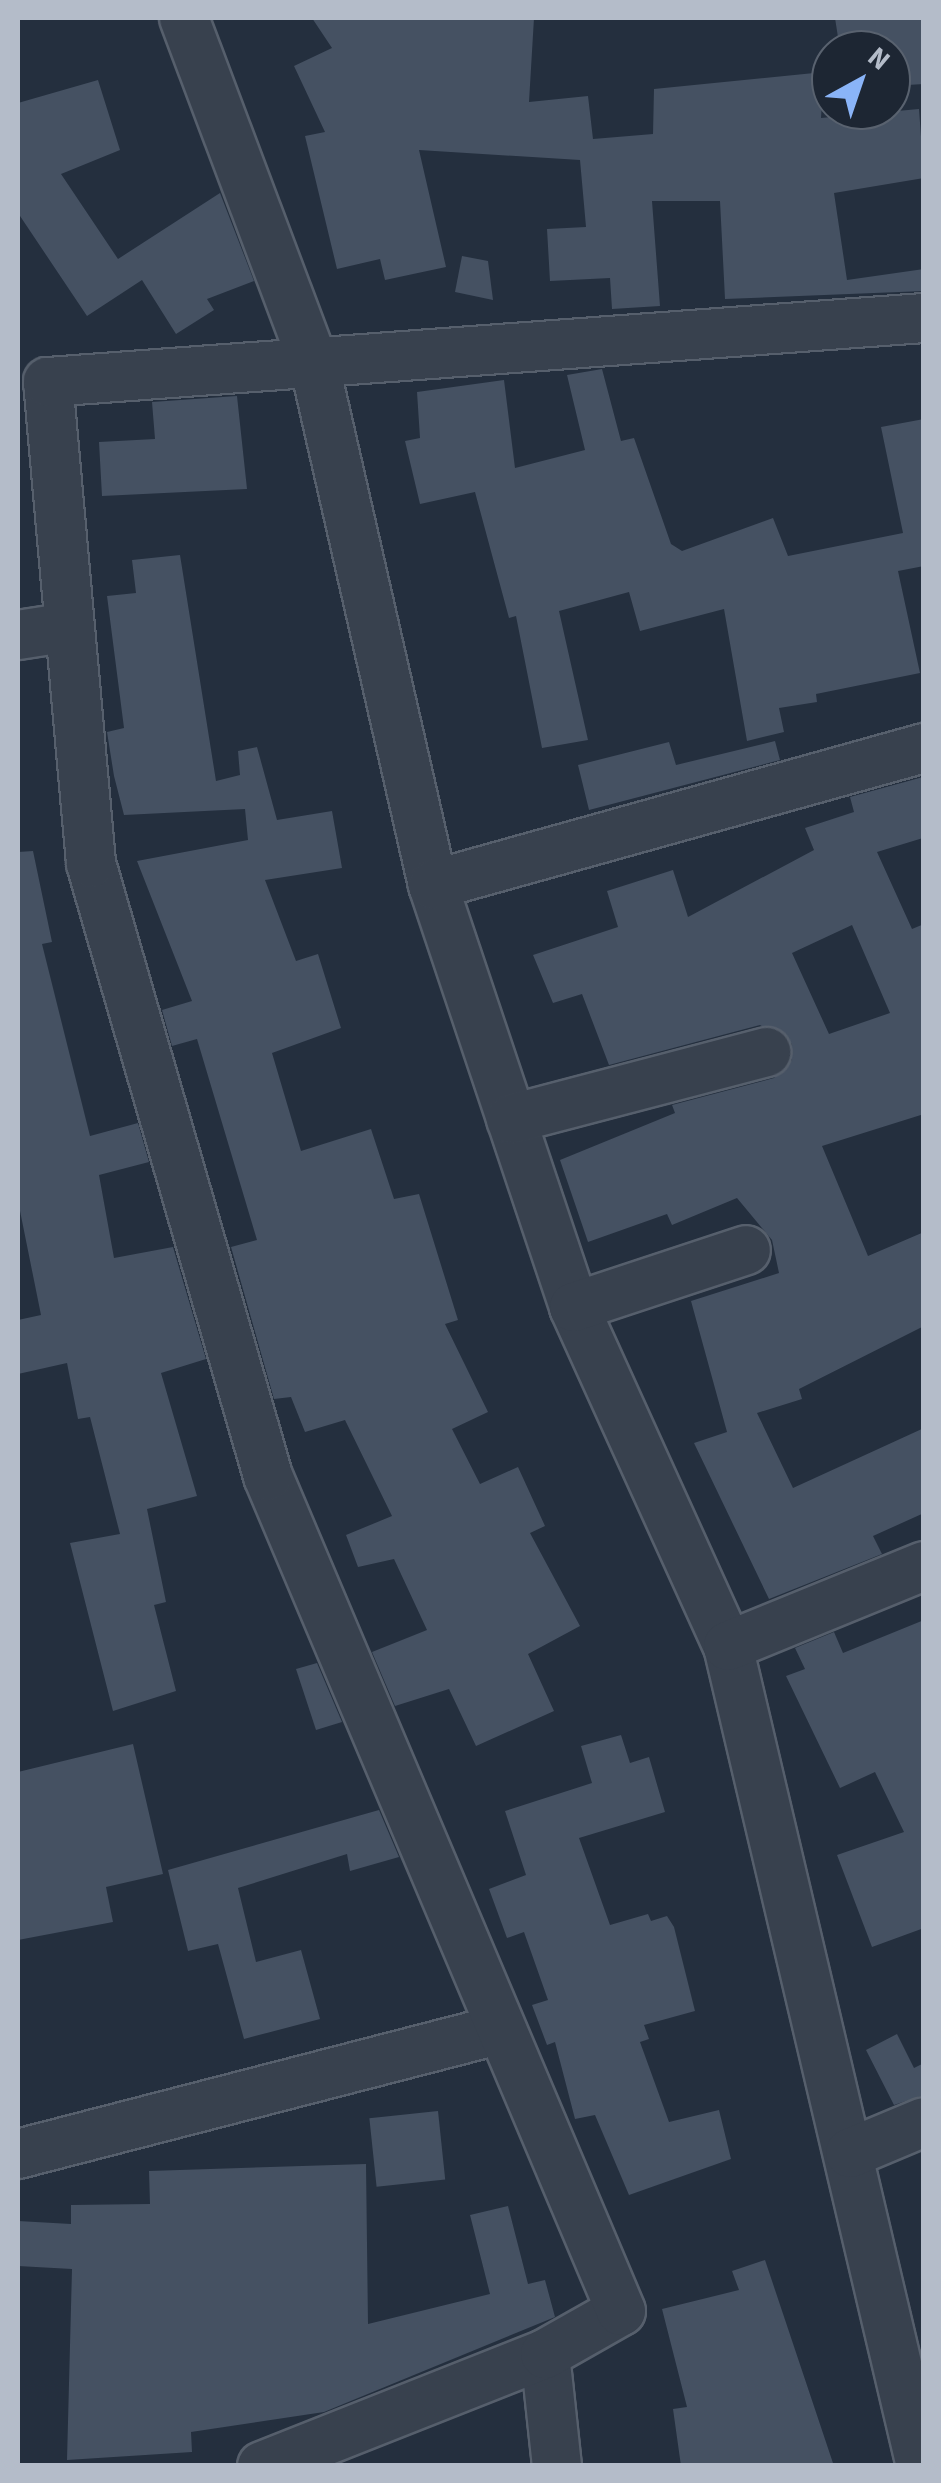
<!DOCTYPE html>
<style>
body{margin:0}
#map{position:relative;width:941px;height:2483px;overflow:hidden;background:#242f3e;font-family:"Source Sans 3",sans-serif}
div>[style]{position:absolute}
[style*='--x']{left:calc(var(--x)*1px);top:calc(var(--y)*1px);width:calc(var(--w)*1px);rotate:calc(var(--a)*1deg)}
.building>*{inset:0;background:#455162;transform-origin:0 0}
.roads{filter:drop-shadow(2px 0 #565f6c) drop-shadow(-2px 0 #565f6c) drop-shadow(0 2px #565f6c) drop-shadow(0 -2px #565f6c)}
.minor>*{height:48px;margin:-24px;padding:0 24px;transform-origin:24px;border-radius:24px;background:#38414e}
span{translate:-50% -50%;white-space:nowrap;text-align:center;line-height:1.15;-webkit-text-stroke:8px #1d2633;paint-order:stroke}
.frame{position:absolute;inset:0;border:20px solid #b4bcc9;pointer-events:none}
.north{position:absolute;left:811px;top:30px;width:100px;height:100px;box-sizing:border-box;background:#1d2633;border:2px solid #59626f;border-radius:50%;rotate:40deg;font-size:28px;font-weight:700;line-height:40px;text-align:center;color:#b4bcc9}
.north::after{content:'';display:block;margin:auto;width:35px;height:45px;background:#8ab4f8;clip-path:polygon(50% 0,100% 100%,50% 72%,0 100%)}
</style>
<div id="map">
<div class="building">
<div style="clip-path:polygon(312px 18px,534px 18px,529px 102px,588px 96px,593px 139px,653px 134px,654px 89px,824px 72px,821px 118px,919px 109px,924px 178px,834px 193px,847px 280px,924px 269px,924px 291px,725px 299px,720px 201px,652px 201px,660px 306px,612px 309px,610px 278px,550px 281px,547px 229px,586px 227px,580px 160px,419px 150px,446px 267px,385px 280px,380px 259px,337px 269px,305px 136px,325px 132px,294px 66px,332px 48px)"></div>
<div style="clip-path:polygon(835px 18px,924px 18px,924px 84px,891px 86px,891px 50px,840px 50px)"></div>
<div style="clip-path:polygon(98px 80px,120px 150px,61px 174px,118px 259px,220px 193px,254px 281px,207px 299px,214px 310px,176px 334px,142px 280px,87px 316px,18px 213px,18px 103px)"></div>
<div style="clip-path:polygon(462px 256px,488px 261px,493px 300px,455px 292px)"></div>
<div style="clip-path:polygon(602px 369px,621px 441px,634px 438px,671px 544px,682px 551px,773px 518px,788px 556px,903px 533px,881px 427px,924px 419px,924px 566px,898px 571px,920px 673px,816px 694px,817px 702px,779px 708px,784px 732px,747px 741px,724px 609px,640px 631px,629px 592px,559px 611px,588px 740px,542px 748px,516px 616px,509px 618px,475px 492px,420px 504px,405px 441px,420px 438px,417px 392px,504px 380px,515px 468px,585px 450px,567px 375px)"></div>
<div style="clip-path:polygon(237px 396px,247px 489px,102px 496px,99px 442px,155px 439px,152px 402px)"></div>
<div style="clip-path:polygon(180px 555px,216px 781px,240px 775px,238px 751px,257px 747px,277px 820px,332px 811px,342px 868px,265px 880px,296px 961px,318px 954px,341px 1028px,272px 1053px,301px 1151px,371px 1129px,394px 1199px,419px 1194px,458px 1320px,445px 1324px,488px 1412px,452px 1429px,480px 1484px,518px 1467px,545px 1526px,530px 1533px,580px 1626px,528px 1654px,554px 1711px,476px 1746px,449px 1689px,395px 1706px,372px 1652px,427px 1630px,394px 1559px,358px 1567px,346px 1535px,392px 1516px,345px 1420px,305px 1432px,291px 1397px,274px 1399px,231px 1247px,257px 1240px,197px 1039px,172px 1046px,162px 1010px,192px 1001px,137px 861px,248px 840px,245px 809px,124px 815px,114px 776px,107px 732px,124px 728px,107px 596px,136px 593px,132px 560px)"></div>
<div style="clip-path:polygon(775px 741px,780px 760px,589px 810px,578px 765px,669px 742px,676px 765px)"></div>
<div style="clip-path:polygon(evenodd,923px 777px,923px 838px,877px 852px,912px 929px,924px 924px,924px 1114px,822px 1146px,868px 1256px,924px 1232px,924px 1326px,799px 1389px,802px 1399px,757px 1413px,793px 1488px,924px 1428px,924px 1513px,873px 1536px,882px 1554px,769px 1599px,694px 1443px,727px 1432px,691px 1301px,779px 1273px,772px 1240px,737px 1198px,672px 1225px,667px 1214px,588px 1242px,560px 1160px,675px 1113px,672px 1105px,774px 1078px,792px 1060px,792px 1044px,760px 1025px,609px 1065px,582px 994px,553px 1003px,533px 955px,618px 927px,607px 891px,673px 870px,688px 917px,814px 850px,805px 828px,854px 812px,850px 797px,923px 777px,852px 925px,890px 1013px,829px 1034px,792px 953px,852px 925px)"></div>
<div style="clip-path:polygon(33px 851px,52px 942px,42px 944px,90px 1136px,138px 1123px,149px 1162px,99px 1175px,114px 1258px,173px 1247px,206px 1359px,161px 1373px,197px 1496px,147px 1509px,166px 1602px,154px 1605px,176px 1691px,113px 1711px,70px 1543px,120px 1534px,90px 1417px,78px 1419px,67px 1363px,18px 1374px,18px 1320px,41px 1315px,18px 1201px,18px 852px)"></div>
<div style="clip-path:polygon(924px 1620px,924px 1928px,872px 1947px,837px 1855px,904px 1832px,875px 1772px,840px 1788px,786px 1676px,805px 1669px,795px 1648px,834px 1632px,843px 1653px)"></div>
<div style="clip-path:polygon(317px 1663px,342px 1722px,316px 1730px,296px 1669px)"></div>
<div style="clip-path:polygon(621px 1735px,630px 1763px,649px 1757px,665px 1812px,579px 1838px,610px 1925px,648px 1914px,651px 1921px,667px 1916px,674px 1927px,695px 2011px,644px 2025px,649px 2039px,640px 2042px,669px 2122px,719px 2110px,731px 2159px,629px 2195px,595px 2115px,575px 2119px,555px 2042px,547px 2045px,532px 2005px,548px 2000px,524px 1932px,507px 1938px,489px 1889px,526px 1875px,505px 1811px,592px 1783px,581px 1746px)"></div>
<div style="clip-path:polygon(133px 1744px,163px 1874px,106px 1887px,113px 1922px,18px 1940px,18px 1772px)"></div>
<div style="clip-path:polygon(379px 1810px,399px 1857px,350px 1871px,347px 1854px,238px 1888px,256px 1962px,301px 1950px,320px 2019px,244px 2039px,218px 1944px,188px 1951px,168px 1870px)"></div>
<div style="clip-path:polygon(897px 2034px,914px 2068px,924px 2063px,924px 2095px,894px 2105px,866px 2050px)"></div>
<div style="left:438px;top:2111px;width:69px;height:69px;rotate:84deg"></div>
<div style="clip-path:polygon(366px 2164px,368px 2324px,490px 2294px,470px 2215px,508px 2206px,528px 2284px,545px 2280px,555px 2317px,324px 2412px,191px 2432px,192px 2452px,67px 2460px,72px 2269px,18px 2266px,18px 2221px,71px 2224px,71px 2205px,150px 2204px,149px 2171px)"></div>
<div style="clip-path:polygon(765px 2260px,834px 2466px,681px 2466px,673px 2409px,687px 2407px,662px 2309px,739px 2290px,732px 2271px)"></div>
</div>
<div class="roads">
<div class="minor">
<div style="--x:184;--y:18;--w:369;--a:69.4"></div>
<div style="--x:314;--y:363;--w:535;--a:77.16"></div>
<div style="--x:433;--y:885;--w:445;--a:71.5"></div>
<div style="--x:574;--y:1307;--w:372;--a:65.6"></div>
<div style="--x:728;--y:1646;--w:842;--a:76.76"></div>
<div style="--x:18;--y:635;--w:46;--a:-8.8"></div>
<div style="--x:433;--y:885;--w:510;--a:-15.59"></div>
<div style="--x:511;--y:1119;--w:264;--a:-14.7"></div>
<div style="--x:574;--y:1307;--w:181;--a:-18.3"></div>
<div style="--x:728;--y:1646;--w:212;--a:-22.2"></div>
<div style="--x:850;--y:2153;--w:80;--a:-22.7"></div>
<div style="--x:18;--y:2154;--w:499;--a:-14.5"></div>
<div style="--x:545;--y:2354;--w:113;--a:83.9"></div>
<div style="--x:262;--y:2466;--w:304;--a:-21.6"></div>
<div style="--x:545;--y:2354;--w:87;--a:-29.5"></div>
<div style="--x:621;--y:2311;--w:907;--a:-112.92"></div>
<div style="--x:268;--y:1476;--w:638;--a:-106.11"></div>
<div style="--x:91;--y:863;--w:483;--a:-95.1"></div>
<div style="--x:48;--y:382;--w:878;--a:-4.18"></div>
</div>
</div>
<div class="frame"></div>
<div class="north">N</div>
</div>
